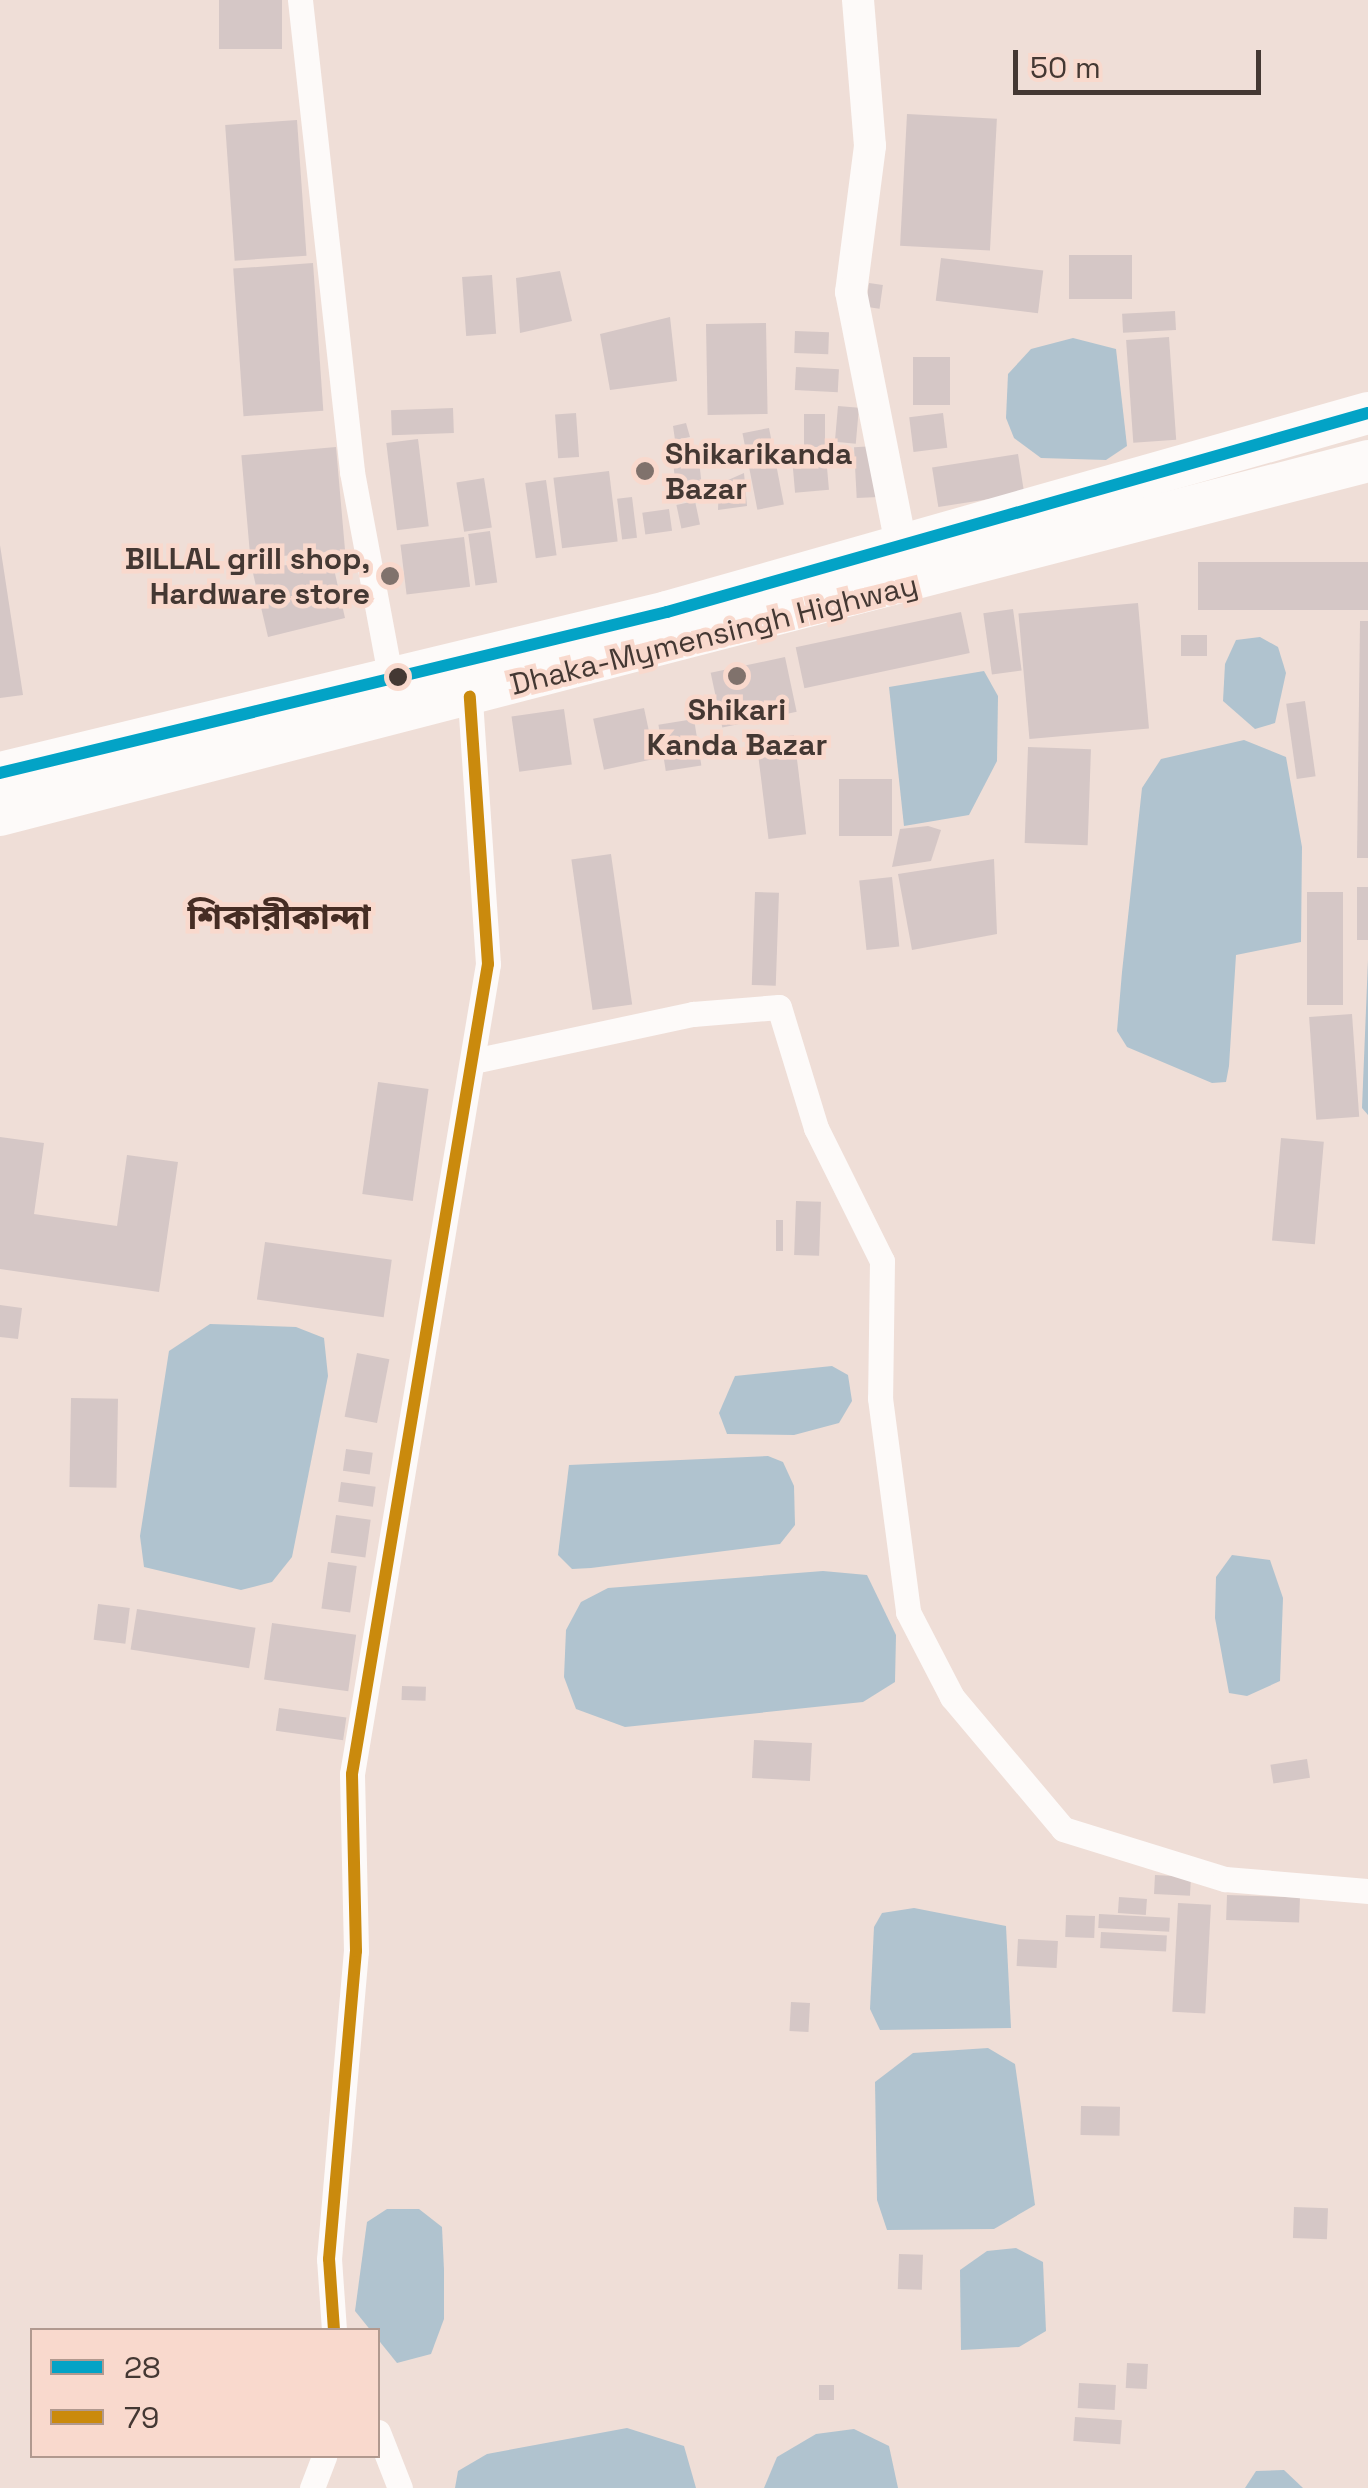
<!DOCTYPE html>
<meta charset="utf-8">
<style>
body{margin:0}
#map{position:relative;width:1368px;height:2488px;overflow:hidden;background:#efded7;font-family:"Space Grotesk","Noto Sans Bengali",sans-serif}
div>[style]{position:absolute}
[style*='--x']{left:calc(var(--x)*1px);top:calc(var(--y)*1px);width:calc(var(--w)*1px);rotate:calc(var(--a)*1deg)}
.water>*{inset:0;background:#b0c3cf}
.building>*{inset:0;background:#d5c7c6;transform-origin:0 0}
.minor>*{height:25px;margin:-12.5px;padding:0 12.5px;transform-origin:12.5px;border-radius:12.5px;background:#fdfaf9}
.tertiary>*{height:32px;margin:-16px;padding:0 16px;transform-origin:16px;border-radius:16px;background:#fdfaf9}
.trunk>*{height:42px;margin:-21px;padding:0 21px;transform-origin:21px;border-radius:21px;background:#fdfaf9}
.bus-1>*{height:12px;margin:-6px;padding:0 6px;transform-origin:6px;border-radius:6px;background:#03a3c6}
.bus-2>*{height:12px;margin:-6px;padding:0 6px;transform-origin:6px;border-radius:6px;background:#ca8a0d}
.dots>*{width:28px;height:28px;translate:-50% -50%;box-sizing:border-box;border:5px solid #f9d9cd;border-radius:50%}
span{translate:-50% -50%;white-space:nowrap;text-align:center;line-height:1.15;-webkit-text-stroke:9px #f9d9cd;paint-order:stroke}
.poi-label{font-size:30px;color:#443833;font-weight:700}
.left{translate:0 -50%;text-align:left}
.right{translate:-100% -50%;text-align:right}
.street-label{font-size:30px;color:#443833}
.quarter-label{font-size:35px;color:#452d24;font-weight:700}
.legend{position:absolute;left:30px;top:2328px;width:350px;height:130px;box-sizing:border-box;background:#f9d9cd;border:2px solid #b1998f;margin:0;padding:12px 18px;list-style:none;font-size:30px;color:#443833}
.legend li{display:flex;align-items:center;gap:20px;height:50px}
.legend b{width:50px;border:2px solid #b1998f}
.scale{position:absolute;left:1013px;top:50px;width:248px;height:45px;box-sizing:border-box;border:5px solid #443833;border-top:0;padding-left:12px;font-size:30px;line-height:35px;white-space:nowrap;color:#443833;-webkit-text-stroke:8px #f9d9cd;paint-order:stroke}
</style>
<div id="map">
<div class="water">
<div style="clip-path:polygon(1073px 338px,1116px 349px,1127px 446px,1106px 460px,1041px 458px,1014px 438px,1006px 418px,1008px 374px,1031px 349px)"></div>
<div style="clip-path:polygon(1260px 637px,1278px 647px,1286px 673px,1275px 723px,1255px 729px,1223px 701px,1225px 664px,1236px 640px)"></div>
<div style="clip-path:polygon(984px 671px,998px 696px,997px 761px,969px 815px,904px 826px,889px 687px)"></div>
<div style="clip-path:polygon(1244px 740px,1286px 757px,1302px 847px,1301px 942px,1236px 955px,1229px 1066px,1226px 1082px,1212px 1083px,1127px 1047px,1117px 1031px,1122px 972px,1142px 788px,1161px 759px)"></div>
<div style="clip-path:polygon(1368px 960px,1368px 1115px,1362px 1108px)"></div>
<div style="clip-path:polygon(210px 1324px,296px 1327px,324px 1338px,328px 1376px,292px 1557px,272px 1582px,241px 1590px,144px 1567px,140px 1536px,169px 1351px)"></div>
<div style="clip-path:polygon(832px 1366px,848px 1375px,852px 1401px,839px 1423px,794px 1435px,727px 1434px,719px 1413px,735px 1376px)"></div>
<div style="clip-path:polygon(768px 1456px,783px 1462px,794px 1486px,795px 1525px,780px 1544px,591px 1568px,572px 1569px,558px 1555px,569px 1465px)"></div>
<div style="clip-path:polygon(1232px 1555px,1270px 1560px,1283px 1598px,1280px 1681px,1247px 1696px,1229px 1693px,1215px 1618px,1216px 1577px)"></div>
<div style="clip-path:polygon(823px 1571px,867px 1575px,896px 1635px,895px 1682px,863px 1702px,625px 1727px,576px 1709px,564px 1677px,566px 1630px,581px 1602px,608px 1588px)"></div>
<div style="clip-path:polygon(914px 1908px,1006px 1926px,1011px 2028px,880px 2030px,870px 2009px,874px 1927px,882px 1913px)"></div>
<div style="clip-path:polygon(988px 2048px,1015px 2064px,1035px 2205px,994px 2229px,887px 2230px,877px 2200px,875px 2082px,913px 2053px)"></div>
<div style="clip-path:polygon(387px 2209px,419px 2209px,442px 2227px,444px 2270px,444px 2319px,431px 2354px,397px 2363px,355px 2311px,367px 2222px)"></div>
<div style="clip-path:polygon(1016px 2248px,1043px 2262px,1046px 2331px,1019px 2347px,961px 2350px,960px 2270px,987px 2251px)"></div>
<div style="clip-path:polygon(627px 2428px,684px 2446px,696px 2488px,455px 2488px,458px 2471px,487px 2454px)"></div>
<div style="clip-path:polygon(854px 2429px,889px 2446px,898px 2488px,764px 2488px,777px 2457px,816px 2434px)"></div>
<div style="clip-path:polygon(1284px 2470px,1303px 2488px,1245px 2488px,1256px 2471px)"></div>
</div>
<div class="building">
<div style="left:219px;top:0;width:63px;height:49px"></div>
<div style="left:907px;top:114px;width:90px;height:132px;rotate:3deg"></div>
<div style="left:297px;top:120px;width:136px;height:72px;rotate:86deg"></div>
<div style="left:1069px;top:255px;width:63px;height:44px"></div>
<div style="left:941px;top:258px;width:103px;height:43px;rotate:7deg"></div>
<div style="left:313px;top:263px;width:148px;height:80px;rotate:86deg"></div>
<div style="clip-path:polygon(560px 271px,572px 321px,520px 333px,516px 278px)"></div>
<div style="left:492px;top:275px;width:59px;height:30px;rotate:86deg"></div>
<div style="left:869px;top:283px;width:14px;height:24px;rotate:8deg"></div>
<div style="left:1175px;top:311px;width:19px;height:53px;rotate:87deg"></div>
<div style="clip-path:polygon(670px 317px,677px 381px,610px 390px,600px 334px)"></div>
<div style="left:766px;top:323px;width:91px;height:60px;rotate:89deg"></div>
<div style="left:795px;top:331px;width:34px;height:22px;rotate:2deg"></div>
<div style="left:1169px;top:337px;width:103px;height:43px;rotate:86deg"></div>
<div style="left:950px;top:357px;width:48px;height:37px;rotate:90deg"></div>
<div style="left:796px;top:367px;width:43px;height:23px;rotate:3deg"></div>
<div style="left:838px;top:406px;width:21px;height:36px;rotate:5deg"></div>
<div style="left:453px;top:408px;width:25px;height:62px;rotate:88deg"></div>
<div style="left:576px;top:413px;width:44px;height:21px;rotate:86deg"></div>
<div style="left:943px;top:413px;width:35px;height:34px;rotate:83deg"></div>
<div style="left:804px;top:414px;width:21px;height:33px"></div>
<div style="clip-path:polygon(686px 423px,690px 437px,675px 440px,673px 426px)"></div>
<div style="left:769px;top:428px;width:78px;height:27px;rotate:79deg"></div>
<div style="left:418px;top:439px;width:88px;height:32px;rotate:83deg"></div>
<div style="left:876px;top:446px;width:51px;height:22px;rotate:87deg"></div>
<div style="left:336px;top:447px;width:104px;height:95px;rotate:85deg"></div>
<div style="left:698px;top:450px;width:31px;height:26px;rotate:84deg"></div>
<div style="left:1018px;top:454px;width:40px;height:87px;rotate:81deg"></div>
<div style="left:826px;top:456px;width:34px;height:34px;rotate:85deg"></div>
<div style="left:609px;top:471px;width:71px;height:56px;rotate:83deg"></div>
<div style="clip-path:polygon(744px 473px,747px 506px,718px 510px,719px 484px)"></div>
<div style="left:484px;top:478px;width:50px;height:28px;rotate:81deg"></div>
<div style="left:546px;top:480px;width:76px;height:21px;rotate:82deg"></div>
<div style="left:632px;top:497px;width:41px;height:15px;rotate:83deg"></div>
<div style="left:695px;top:501px;width:24px;height:19px;rotate:78deg"></div>
<div style="left:669px;top:509px;width:22px;height:27px;rotate:82deg"></div>
<div style="left:490px;top:531px;width:52px;height:22px;rotate:82deg"></div>
<div style="left:464px;top:537px;width:50px;height:64px;rotate:83deg"></div>
<div style="clip-path:polygon(0 545px,23px 695px,0 698px)"></div>
<div style="clip-path:polygon(332px 560px,345px 618px,268px 637px,252px 569px)"></div>
<div style="left:1368px;top:562px;width:48px;height:170px;rotate:90deg"></div>
<div style="left:1138px;top:603px;width:126px;height:120px;rotate:85deg"></div>
<div style="left:1013px;top:609px;width:62px;height:30px;rotate:82deg"></div>
<div style="left:961px;top:612px;width:42px;height:169px;rotate:78deg"></div>
<div style="clip-path:polygon(1360px 621px,1368px 621px,1368px 858px,1357px 858px)"></div>
<div style="left:1181px;top:635px;width:26px;height:21px"></div>
<div style="left:785px;top:657px;width:56px;height:76px;rotate:78deg"></div>
<div style="left:1305px;top:701px;width:76px;height:19px;rotate:82deg"></div>
<div style="left:644px;top:708px;width:52px;height:52px;rotate:78deg"></div>
<div style="left:564px;top:709px;width:56px;height:53px;rotate:82deg"></div>
<div style="left:694px;top:719px;width:47px;height:36px;rotate:81deg"></div>
<div style="left:794px;top:735px;width:100px;height:38px;rotate:83deg"></div>
<div style="left:1028px;top:747px;width:63px;height:96px;rotate:2deg"></div>
<div style="left:839px;top:779px;width:53px;height:57px"></div>
<div style="clip-path:polygon(928px 826px,941px 830px,931px 861px,892px 867px,900px 829px)"></div>
<div style="left:611px;top:854px;width:152px;height:40px;rotate:82deg"></div>
<div style="clip-path:polygon(994px 859px,997px 934px,912px 950px,898px 874px)"></div>
<div style="left:892px;top:877px;width:70px;height:33px;rotate:84deg"></div>
<div style="left:1357px;top:887px;width:11px;height:53px"></div>
<div style="left:755px;top:892px;width:24px;height:93px;rotate:2deg"></div>
<div style="left:1307px;top:892px;width:36px;height:113px"></div>
<div style="left:1352px;top:1014px;width:103px;height:43px;rotate:86deg"></div>
<div style="left:378px;top:1082px;width:51px;height:113px;rotate:8deg"></div>
<div style="clip-path:polygon(0 1137px,44px 1143px,34px 1214px,117px 1226px,127px 1155px,178px 1162px,159px 1292px,0 1269px)"></div>
<div style="left:1281px;top:1138px;width:43px;height:103px;rotate:5deg"></div>
<div style="left:796px;top:1201px;width:25px;height:54px;rotate:2deg"></div>
<div style="left:776px;top:1220px;width:7px;height:31px"></div>
<div style="left:265px;top:1242px;width:128px;height:58px;rotate:8deg"></div>
<div style="clip-path:polygon(0 1305px,22px 1308px,18px 1339px,0 1337px)"></div>
<div style="left:357px;top:1353px;width:33px;height:65px;rotate:11deg"></div>
<div style="left:71px;top:1398px;width:47px;height:89px;rotate:1deg"></div>
<div style="left:346px;top:1449px;width:27px;height:22px;rotate:8deg"></div>
<div style="left:341px;top:1482px;width:35px;height:20px;rotate:8deg"></div>
<div style="left:336px;top:1515px;width:35px;height:38px;rotate:8deg"></div>
<div style="left:328px;top:1562px;width:29px;height:47px;rotate:8deg"></div>
<div style="left:98px;top:1604px;width:32px;height:36px;rotate:7deg"></div>
<div style="left:137px;top:1609px;width:120px;height:41px;rotate:9deg"></div>
<div style="left:272px;top:1623px;width:85px;height:57px;rotate:8deg"></div>
<div style="left:402px;top:1686px;width:24px;height:14px;rotate:2deg"></div>
<div style="left:279px;top:1708px;width:68px;height:23px;rotate:8deg"></div>
<div style="left:754px;top:1740px;width:58px;height:38px;rotate:3deg"></div>
<div style="left:1307px;top:1759px;width:19px;height:37px;rotate:81deg"></div>
<div style="left:1155px;top:1875px;width:36px;height:19px;rotate:3deg"></div>
<div style="left:1227px;top:1895px;width:73px;height:25px;rotate:2deg"></div>
<div style="left:1119px;top:1897px;width:28px;height:16px;rotate:4deg"></div>
<div style="left:1178px;top:1903px;width:33px;height:109px;rotate:3deg"></div>
<div style="left:1099px;top:1914px;width:71px;height:14px;rotate:3deg"></div>
<div style="left:1066px;top:1915px;width:29px;height:22px;rotate:2deg"></div>
<div style="left:1101px;top:1932px;width:66px;height:16px;rotate:3deg"></div>
<div style="left:1018px;top:1939px;width:40px;height:27px;rotate:3deg"></div>
<div style="left:791px;top:2002px;width:19px;height:29px;rotate:3deg"></div>
<div style="left:1081px;top:2106px;width:39px;height:29px;rotate:1deg"></div>
<div style="left:1294px;top:2207px;width:34px;height:31px;rotate:2deg"></div>
<div style="left:899px;top:2254px;width:24px;height:35px;rotate:2deg"></div>
<div style="left:1127px;top:2363px;width:21px;height:25px;rotate:3deg"></div>
<div style="left:1079px;top:2383px;width:37px;height:25px;rotate:3deg"></div>
<div style="left:819px;top:2385px;width:15px;height:15px"></div>
<div style="left:1075px;top:2417px;width:47px;height:24px;rotate:4deg"></div>
</div>
<div class="minor">
<div style="--x:300;--y:0;--w:475;--a:83.7"></div>
<div style="--x:352;--y:472;--w:207;--a:79.4"></div>
<div style="--x:478;--y:1060;--w:220;--a:-12.1"></div>
<div style="--x:693;--y:1014;--w:86;--a:-4.7"></div>
<div style="--x:779;--y:1007;--w:127;--a:73"></div>
<div style="--x:816;--y:1128;--w:148;--a:63.6"></div>
<div style="--x:882;--y:1261;--w:137;--a:90.8"></div>
<div style="--x:880;--y:1398;--w:216;--a:82.5"></div>
<div style="--x:908;--y:1612;--w:96;--a:62.6"></div>
<div style="--x:952;--y:1697;--w:172;--a:49.9"></div>
<div style="--x:1063;--y:1829;--w:170;--a:17.2"></div>
<div style="--x:1225;--y:1879;--w:144;--a:4.8"></div>
<div style="--x:334;--y:2330;--w:71;--a:-94"></div>
<div style="--x:329;--y:2259;--w:309;--a:-85"></div>
<div style="--x:356;--y:1951;--w:177;--a:-91.3"></div>
<div style="--x:352;--y:1774;--w:821;--a:-80.47"></div>
<div style="--x:488;--y:964;--w:268;--a:-93.9"></div>
<div style="--x:378;--y:2432;--w:60;--a:68.6"></div>
<div style="--x:312;--y:2488;--w:34;--a:-69"></div>
</div>
<div class="tertiary">
<div style="--x:858;--y:0;--w:146;--a:85.3"></div>
<div style="--x:870;--y:146;--w:147;--a:97.4"></div>
<div style="--x:851;--y:292;--w:282;--a:78.8"></div>
</div>
<div class="trunk">
<div style="--x:0;--y:773;--w:686;--a:-13.57"></div>
<div style="--x:667;--y:612;--w:729;--a:-15.85"></div>
<div style="--x:0;--y:815;--w:1413;--a:-14.51"></div>
</div>
<div class="bus-1">
<div style="--x:0;--y:773;--w:686;--a:-13.57"></div>
<div style="--x:667;--y:612;--w:729;--a:-15.85"></div>
</div>
<div class="bus-2">
<div style="--x:334;--y:2330;--w:71;--a:-94"></div>
<div style="--x:329;--y:2259;--w:309;--a:-85"></div>
<div style="--x:356;--y:1951;--w:177;--a:-91.3"></div>
<div style="--x:352;--y:1774;--w:821;--a:-80.47"></div>
<div style="--x:488;--y:964;--w:268;--a:-93.9"></div>
</div>
<div class="dots">
<div style="left:645px;top:471px;background:#80726c"></div>
<div style="left:390px;top:576px;background:#80726c"></div>
<div style="left:737px;top:676px;background:#80726c"></div>
<div style="left:398px;top:677px;background:#443833"></div>
</div>
<div class="poi-label">
<span class="left" style="left:665px;top:471px">Shikarikanda<br>Bazar</span>
<span class="right" style="left:370px;top:576px">BILLAL grill shop,<br>Hardware store</span>
<span style="left:737px;top:727px">Shikari<br>Kanda Bazar</span>
</div>
<div class="street-label">
<span style="left:714px;top:635px;rotate:-14deg">Dhaka-Mymensingh Highway</span>
</div>
<div class="quarter-label">
<span style="left:279px;top:917px">শিকারীকান্দা</span>
</div>
<ul class="legend">
<li><b style="height:12px;background:#03a3c6"></b>28</li>
<li><b style="height:12px;background:#ca8a0d"></b>79</li>
</ul>
<div class="scale">50 m</div>
</div>
